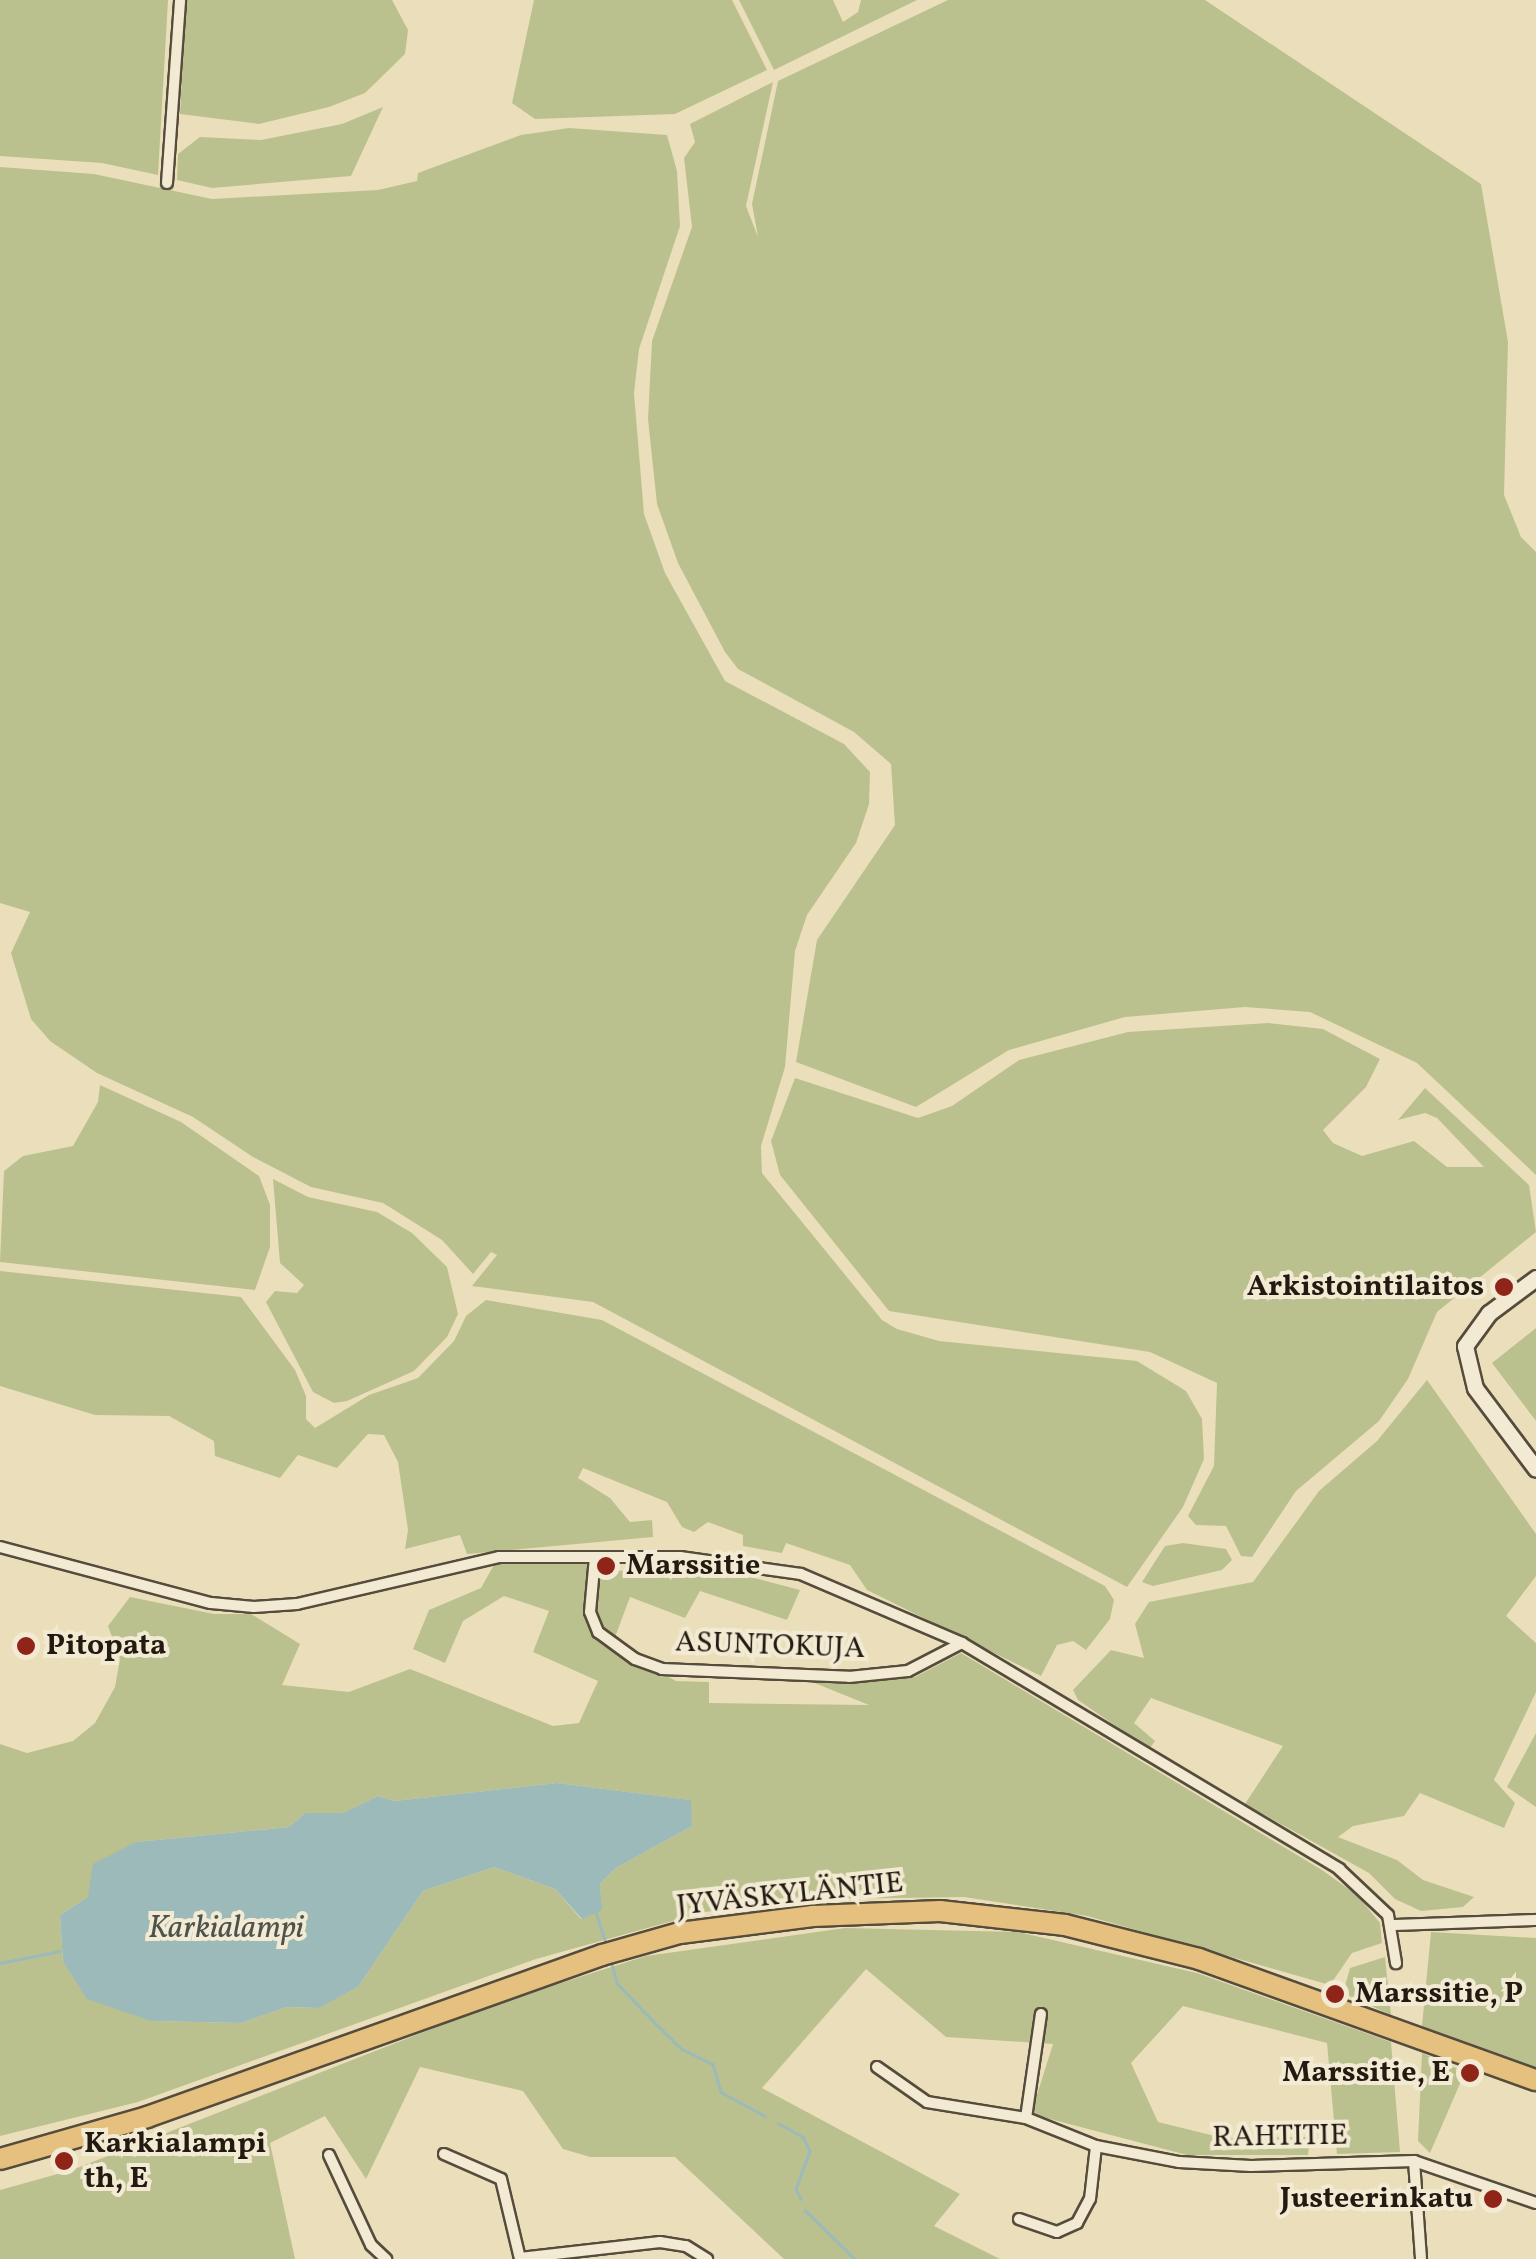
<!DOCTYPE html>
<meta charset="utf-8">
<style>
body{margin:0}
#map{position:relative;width:1536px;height:2259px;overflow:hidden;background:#ebdfbb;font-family:Vollkorn,serif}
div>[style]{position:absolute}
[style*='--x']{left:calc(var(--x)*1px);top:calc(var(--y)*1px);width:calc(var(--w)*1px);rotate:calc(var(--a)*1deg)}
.green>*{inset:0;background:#bbc18e}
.water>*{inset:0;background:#9bbab9}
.stream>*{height:2.5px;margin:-1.25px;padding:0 1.25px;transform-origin:1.25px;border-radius:1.25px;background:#9bbab9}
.roads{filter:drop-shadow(2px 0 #554c3c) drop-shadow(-2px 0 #554c3c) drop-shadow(0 2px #554c3c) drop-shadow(0 -2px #554c3c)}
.street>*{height:10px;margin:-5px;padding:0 5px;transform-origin:5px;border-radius:5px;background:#f2ead3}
.secondary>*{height:15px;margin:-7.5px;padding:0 7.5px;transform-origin:7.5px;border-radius:7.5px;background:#f2ead3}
.highway>*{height:20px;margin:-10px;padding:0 10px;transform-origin:10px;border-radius:10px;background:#e6c07e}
.dots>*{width:28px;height:28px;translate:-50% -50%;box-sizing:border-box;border:5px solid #f2ead3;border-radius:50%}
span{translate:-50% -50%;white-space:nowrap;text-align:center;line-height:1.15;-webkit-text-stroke:8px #f2ead3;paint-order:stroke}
.poi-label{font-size:30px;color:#231b11;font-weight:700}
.right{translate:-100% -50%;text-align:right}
.left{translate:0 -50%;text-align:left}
.street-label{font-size:30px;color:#231b11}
.water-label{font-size:32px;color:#4d534c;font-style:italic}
</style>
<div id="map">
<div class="green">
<div style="clip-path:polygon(0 0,168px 0,158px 175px,102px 163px,0 156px)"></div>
<div style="clip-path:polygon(186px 0,392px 0,408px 30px,405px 54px,365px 93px,329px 107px,259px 124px,180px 114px)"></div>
<div style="clip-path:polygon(534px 0,732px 0,767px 70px,675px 114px,535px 119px,512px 103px)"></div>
<div style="clip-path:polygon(739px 0,833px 0,843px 22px,858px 12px,861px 0,917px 0,774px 70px)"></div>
<div style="clip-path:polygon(948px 0,1205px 0,1481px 184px,1508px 342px,1504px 495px,1521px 537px,1536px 552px,1536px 1175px,1417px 1063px,1310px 1012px,1245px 1007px,1125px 1017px,1009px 1050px,916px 1107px,796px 1062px,817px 940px,895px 825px,891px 764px,854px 732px,738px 669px,725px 652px,678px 563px,657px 504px,648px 419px,652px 341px,692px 227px,684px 158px,695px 142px,690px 124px,773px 82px,746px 206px,758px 237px,752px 204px,778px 81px)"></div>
<div style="clip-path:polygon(383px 107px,351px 176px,212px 188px,177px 180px,178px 154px,200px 137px,261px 140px,342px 124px)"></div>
<div style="clip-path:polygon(569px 128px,667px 135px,677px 171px,680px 226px,639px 349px,634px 393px,644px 514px,665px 573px,725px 681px,844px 744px,870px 772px,869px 804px,856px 843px,807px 915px,795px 951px,785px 1067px,761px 1146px,762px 1173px,882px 1320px,897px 1329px,939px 1341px,1137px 1361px,1186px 1391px,1202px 1419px,1204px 1459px,1183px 1507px,1127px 1587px,593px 1302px,472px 1286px,497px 1255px,491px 1252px,473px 1274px,442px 1240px,383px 1203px,311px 1187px,253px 1157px,193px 1117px,97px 1073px,50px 1041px,31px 1019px,11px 953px,30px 912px,0 903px,0 167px,94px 174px,212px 199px,378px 190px,417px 181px,418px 173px,521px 135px)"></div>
<div style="clip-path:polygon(1268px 1023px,1323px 1029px,1380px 1059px,1366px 1087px,1323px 1130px,1333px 1143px,1362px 1156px,1414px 1141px,1447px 1167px,1484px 1167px,1437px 1118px,1425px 1113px,1398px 1120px,1425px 1088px,1529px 1185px,1536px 1232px,1437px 1312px,1408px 1379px,1379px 1421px,1296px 1491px,1252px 1557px,1241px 1556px,1226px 1526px,1196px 1525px,1188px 1516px,1214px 1466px,1217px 1383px,1150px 1352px,889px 1311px,780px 1175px,771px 1141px,795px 1078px,918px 1118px,952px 1106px,1019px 1060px,1128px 1032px)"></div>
<div style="clip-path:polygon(100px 1085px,181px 1122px,259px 1176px,270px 1205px,270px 1247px,255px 1290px,0 1262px,4px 1171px,23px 1156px,73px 1146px,98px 1102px)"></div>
<div style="clip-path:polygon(273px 1179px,308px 1197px,377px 1212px,412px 1233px,447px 1267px,458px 1314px,447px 1337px,414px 1371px,347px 1401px,334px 1403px,313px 1392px,266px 1302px,275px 1291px,297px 1293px,304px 1285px,280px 1263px)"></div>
<div style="clip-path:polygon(0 1271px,241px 1297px,295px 1370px,306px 1396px,306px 1419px,315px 1428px,369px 1395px,418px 1378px,454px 1341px,466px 1316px,486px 1300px,602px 1320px,1105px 1586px,1114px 1600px,1110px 1619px,1086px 1650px,1073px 1641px,1057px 1645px,1041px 1676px,867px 1590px,850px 1565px,786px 1543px,782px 1553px,743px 1546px,743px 1535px,708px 1522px,694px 1532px,682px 1527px,667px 1502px,583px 1468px,578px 1478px,610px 1498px,630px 1522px,652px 1520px,653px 1537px,467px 1554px,460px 1535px,405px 1549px,408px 1530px,398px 1462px,384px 1435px,368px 1434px,337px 1468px,298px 1455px,280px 1478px,215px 1456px,214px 1441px,169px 1416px,95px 1415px,0 1386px)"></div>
<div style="clip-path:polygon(1536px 1328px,1536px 1421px,1492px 1363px)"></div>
<div style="clip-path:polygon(1427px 1380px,1536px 1534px,1536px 1576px,1506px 1616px,1536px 1643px,1536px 1692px,1494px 1780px,1515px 1803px,1504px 1828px,1420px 1793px,1404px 1816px,1353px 1826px,1338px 1837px,1397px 1860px,1423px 1880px,1474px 1897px,1463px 1907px,1421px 1911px,1395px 1899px,1369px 1873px,1245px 1804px,1283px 1746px,1151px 1698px,1134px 1723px,1155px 1741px,1149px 1749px,1078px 1700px,1073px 1690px,1111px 1650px,1144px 1658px,1135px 1624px,1149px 1602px,1253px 1582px,1319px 1491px,1377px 1441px)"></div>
<div style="clip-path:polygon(1183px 1543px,1226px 1549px,1232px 1560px,1222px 1570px,1153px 1586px,1142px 1582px,1165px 1546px)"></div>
<div style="clip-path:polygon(evenodd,495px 1563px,589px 1563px,586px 1617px,596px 1638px,676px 1681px,709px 1682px,709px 1703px,869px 1705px,812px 1682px,915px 1677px,961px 1653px,1322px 1870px,1357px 1895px,1380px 1923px,1382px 1943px,1352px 1953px,1330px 1985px,1087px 1916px,964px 1897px,826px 1899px,705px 1912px,536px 1959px,138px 2102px,0 2136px,0 1744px,27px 1753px,73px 1741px,95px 1723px,115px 1687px,120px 1659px,108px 1626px,130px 1597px,214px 1614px,251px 1614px,300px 1644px,282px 1685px,349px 1692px,410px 1669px,553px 1726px,579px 1723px,598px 1681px,533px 1652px,549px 1611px,504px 1596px,463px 1621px,445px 1663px,413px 1649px,429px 1610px,481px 1588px,495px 1563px,557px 1783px,690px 1800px,692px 1826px,616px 1868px,600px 1884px,601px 1909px,581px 1919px,555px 1889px,494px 1867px,423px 1891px,358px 1987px,318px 2008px,287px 2007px,241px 2023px,151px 2021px,99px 1999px,63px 1961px,60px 1915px,88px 1897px,136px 1842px,289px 1827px,305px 1813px,343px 1813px,378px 1796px,394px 1801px,557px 1783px)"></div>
<div style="clip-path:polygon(720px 1569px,800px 1590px,787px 1620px,700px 1591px,685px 1618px,630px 1597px,614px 1640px,605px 1630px,597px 1609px,599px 1571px)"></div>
<div style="clip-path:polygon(1536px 1733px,1536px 1807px,1507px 1787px)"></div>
<div style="clip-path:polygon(845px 1928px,1018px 1932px,1197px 1973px,1391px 2042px,1400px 2152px,1337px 2154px,1327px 2043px,1183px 2006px,1131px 2063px,1158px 2122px,1223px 2138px,1310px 2137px,1308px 2155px,1187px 2155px,1031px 2114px,1053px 2044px,946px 2037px,866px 1969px,762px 2088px,960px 2194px,934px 2226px,1000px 2259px,784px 2259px,675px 2157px,590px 2157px,563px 2149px,523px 2091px,420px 2067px,366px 2179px,325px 2116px,270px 2143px,295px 2259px,0 2259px,0 2190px,72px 2170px,495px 2004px,646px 1956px)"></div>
<div style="clip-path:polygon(1431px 1932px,1536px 1938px,1536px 2068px,1422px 2026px)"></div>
<div style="clip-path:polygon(1385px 1957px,1391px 2015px,1343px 1993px,1350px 1968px)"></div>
<div style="clip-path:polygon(1422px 2053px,1465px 2072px,1430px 2153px,1418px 2141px)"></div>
</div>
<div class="water">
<div style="clip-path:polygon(557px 1783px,691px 1800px,692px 1826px,616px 1868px,600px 1884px,602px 1910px,582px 1919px,555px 1889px,494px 1867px,423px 1891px,358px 1987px,319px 2008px,287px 2007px,241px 2023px,151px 2021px,87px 1999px,63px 1961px,60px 1915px,88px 1897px,93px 1864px,136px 1842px,289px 1827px,305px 1813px,343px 1813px,378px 1796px,394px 1801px)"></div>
</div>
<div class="stream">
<div style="--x:595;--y:1909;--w:39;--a:72"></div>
<div style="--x:0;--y:1963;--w:61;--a:-11.3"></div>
<div style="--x:612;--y:1964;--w:20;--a:75"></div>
<div style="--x:617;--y:1983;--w:57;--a:46.4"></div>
<div style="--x:656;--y:2024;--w:36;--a:44"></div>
<div style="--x:682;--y:2049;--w:34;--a:26"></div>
<div style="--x:713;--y:2064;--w:29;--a:74"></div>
<div style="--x:721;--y:2092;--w:50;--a:28.6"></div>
<div style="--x:778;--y:2123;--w:29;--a:29"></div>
<div style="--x:803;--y:2137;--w:16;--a:63"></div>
<div style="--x:810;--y:2151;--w:40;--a:110.2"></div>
<div style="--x:796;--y:2189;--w:11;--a:63"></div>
<div style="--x:805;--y:2210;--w:70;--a:44.4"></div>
</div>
<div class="roads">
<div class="street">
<div style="--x:167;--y:183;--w:183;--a:-85.9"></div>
<div style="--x:0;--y:1547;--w:218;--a:14.9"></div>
<div style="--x:211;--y:1603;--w:43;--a:5.3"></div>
<div style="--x:254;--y:1607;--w:43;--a:-4"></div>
<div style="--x:297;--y:1604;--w:207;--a:-13.1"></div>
<div style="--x:499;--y:1557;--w:181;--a:0"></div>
<div style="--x:680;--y:1557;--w:122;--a:8"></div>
<div style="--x:801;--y:1574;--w:175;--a:23.2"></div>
<div style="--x:962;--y:1643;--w:440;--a:30.9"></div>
<div style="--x:1339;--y:1869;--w:67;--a:43.2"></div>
<div style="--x:1388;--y:1915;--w:49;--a:80.5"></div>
<div style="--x:595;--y:1557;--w:55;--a:95.2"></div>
<div style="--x:590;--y:1612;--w:22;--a:68"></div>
<div style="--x:598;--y:1632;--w:46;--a:36.1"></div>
<div style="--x:635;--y:1659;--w:29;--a:20"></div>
<div style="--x:662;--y:1669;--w:187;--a:2.4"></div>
<div style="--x:849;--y:1677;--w:59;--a:-5.8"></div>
<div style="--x:908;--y:1671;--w:61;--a:-27.4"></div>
<div style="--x:1393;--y:1925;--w:143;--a:-2"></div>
<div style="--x:877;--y:2067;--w:61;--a:35"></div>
<div style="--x:927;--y:2102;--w:100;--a:9.2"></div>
<div style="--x:1026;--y:2118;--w:75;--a:21.8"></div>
<div style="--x:1096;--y:2146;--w:85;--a:10.9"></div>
<div style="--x:1179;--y:2162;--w:72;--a:3.2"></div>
<div style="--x:1251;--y:2166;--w:163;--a:-1.8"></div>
<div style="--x:1414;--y:2161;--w:129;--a:19"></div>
<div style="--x:1026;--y:2118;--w:105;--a:-81.8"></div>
<div style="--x:444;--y:2154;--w:62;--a:23.7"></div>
<div style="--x:501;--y:2179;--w:82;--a:76.6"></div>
<div style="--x:329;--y:2155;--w:99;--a:65"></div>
<div style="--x:371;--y:2245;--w:21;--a:43"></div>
<div style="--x:1414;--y:2161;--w:98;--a:85.9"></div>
<div style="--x:1019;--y:2219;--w:40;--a:18.9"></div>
<div style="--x:1057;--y:2232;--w:22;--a:-24"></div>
<div style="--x:1077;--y:2223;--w:27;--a:-62"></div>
<div style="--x:1090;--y:2199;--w:53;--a:-83.5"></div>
<div style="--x:520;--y:2258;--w:141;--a:-6.5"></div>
<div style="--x:660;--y:2242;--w:26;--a:9"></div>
<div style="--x:686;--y:2246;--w:25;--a:32"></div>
</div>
<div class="secondary">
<div style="--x:1536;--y:1278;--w:59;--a:143.3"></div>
<div style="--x:1489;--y:1313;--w:41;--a:126"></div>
<div style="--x:1465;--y:1346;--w:43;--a:76.6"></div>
<div style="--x:1475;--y:1388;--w:101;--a:53"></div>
</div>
<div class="highway">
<div style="--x:0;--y:2159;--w:153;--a:-15.9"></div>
<div style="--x:147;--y:2117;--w:483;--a:-19.6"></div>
<div style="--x:602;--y:1955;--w:81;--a:-15.8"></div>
<div style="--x:680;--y:1933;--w:134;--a:-7.3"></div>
<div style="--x:813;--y:1916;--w:127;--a:-2.3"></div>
<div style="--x:940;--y:1911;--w:126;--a:6.4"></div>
<div style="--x:1065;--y:1925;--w:138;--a:14.2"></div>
<div style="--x:1199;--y:1959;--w:358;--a:19.8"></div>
</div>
</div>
<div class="dots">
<div style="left:1504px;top:1287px;background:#8f2418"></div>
<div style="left:606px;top:1566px;background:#8f2418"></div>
<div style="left:26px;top:1646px;background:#8f2418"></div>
<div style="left:1335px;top:1994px;background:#8f2418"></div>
<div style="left:1470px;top:2073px;background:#8f2418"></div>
<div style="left:64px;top:2161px;background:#8f2418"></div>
<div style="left:1493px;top:2199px;background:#8f2418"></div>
</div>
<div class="poi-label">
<span class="right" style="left:1484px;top:1287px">Arkistointilaitos</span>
<span class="left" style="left:626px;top:1566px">Marssitie</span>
<span class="left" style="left:46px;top:1646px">Pitopata</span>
<span class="left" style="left:1355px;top:1994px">Marssitie, P</span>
<span class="right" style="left:1450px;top:2073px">Marssitie, E</span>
<span class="left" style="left:84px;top:2161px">Karkialampi<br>th, E</span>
<span class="right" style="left:1473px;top:2199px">Justeerinkatu</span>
</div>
<div class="street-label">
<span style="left:770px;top:1646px;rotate:2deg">ASUNTOKUJA</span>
<span style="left:790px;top:1895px;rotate:-6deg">JYVÄSKYLÄNTIE</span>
<span style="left:1280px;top:2137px;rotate:-1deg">RAHTITIE</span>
</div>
<div class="water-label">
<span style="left:226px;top:1929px">Karkialampi</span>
</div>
</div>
